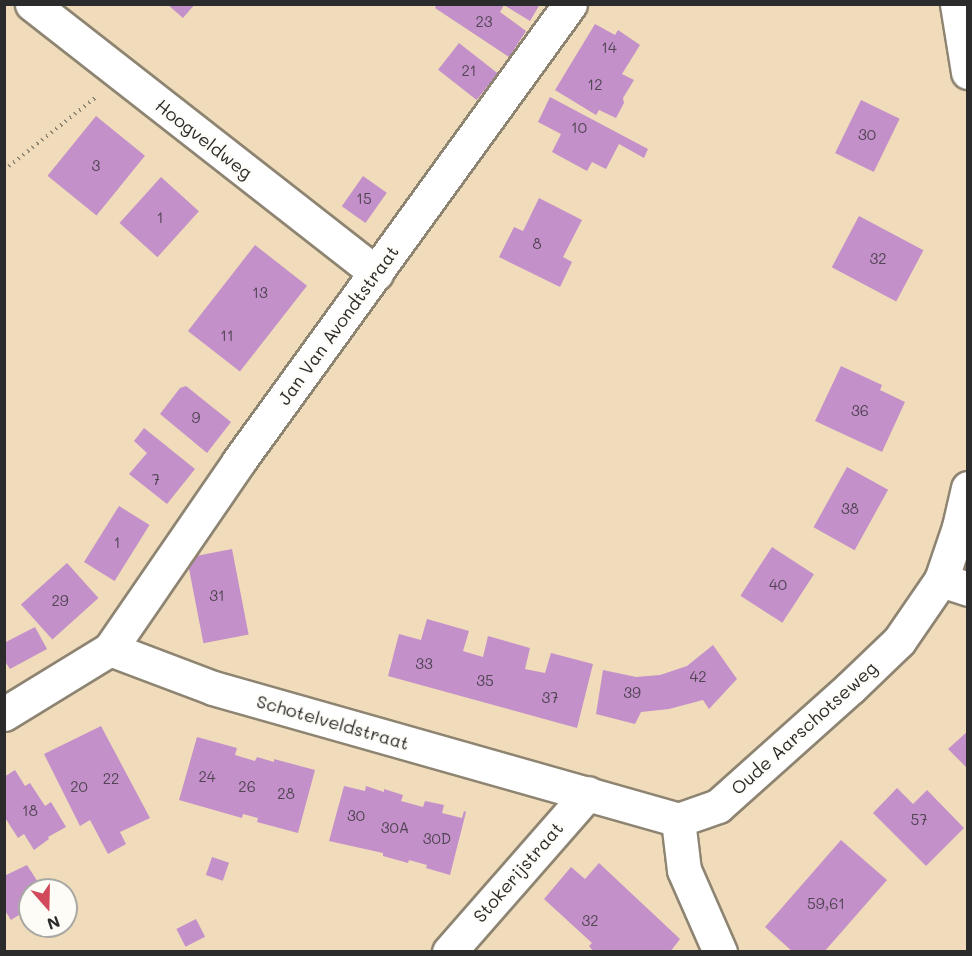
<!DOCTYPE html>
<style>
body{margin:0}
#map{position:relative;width:972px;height:956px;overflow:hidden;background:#f0dcba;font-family:Mali,sans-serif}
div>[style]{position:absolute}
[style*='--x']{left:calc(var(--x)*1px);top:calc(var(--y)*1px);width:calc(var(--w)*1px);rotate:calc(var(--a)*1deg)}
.building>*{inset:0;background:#c390ca;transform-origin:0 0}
.path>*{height:4px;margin-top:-2px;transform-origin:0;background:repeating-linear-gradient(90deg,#8e8472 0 1.5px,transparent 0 6px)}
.roads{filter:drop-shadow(2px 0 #8e8472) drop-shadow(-2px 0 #8e8472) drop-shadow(0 2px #8e8472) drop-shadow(0 -2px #8e8472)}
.minor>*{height:33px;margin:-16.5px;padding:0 16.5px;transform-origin:16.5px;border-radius:16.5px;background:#fff}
span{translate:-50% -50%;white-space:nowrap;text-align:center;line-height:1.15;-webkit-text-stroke:4.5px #fdfcf7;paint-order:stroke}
.number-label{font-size:15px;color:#514453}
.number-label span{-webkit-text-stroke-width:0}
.street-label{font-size:18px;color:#2b2b2b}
.frame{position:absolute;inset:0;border:6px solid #2b2b2b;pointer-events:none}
.north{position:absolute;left:18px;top:878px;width:60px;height:60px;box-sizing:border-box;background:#fdfcf7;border:2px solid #a9a8a5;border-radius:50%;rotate:160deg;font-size:16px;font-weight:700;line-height:24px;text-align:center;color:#2b2b2b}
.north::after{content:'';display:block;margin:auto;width:21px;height:27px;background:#d1495b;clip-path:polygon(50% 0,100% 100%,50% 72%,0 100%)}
</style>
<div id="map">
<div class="building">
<div style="clip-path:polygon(167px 4px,195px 4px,183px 18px)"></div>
<div style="clip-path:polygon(437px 4px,540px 4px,530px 21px,504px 5px,500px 12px,526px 31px,509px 57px,435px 8px)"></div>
<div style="clip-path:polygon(595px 24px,615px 35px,618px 30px,640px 45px,622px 74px,634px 80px,623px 98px,624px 103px,616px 118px,599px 110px,596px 115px,555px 90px)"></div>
<div style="left:459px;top:43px;width:49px;height:34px;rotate:38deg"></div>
<div style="clip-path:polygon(550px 97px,648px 149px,644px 158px,619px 144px,606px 169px,592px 162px,587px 171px,552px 152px,561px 134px,538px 122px)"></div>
<div style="left:861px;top:100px;width:43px;height:59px;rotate:26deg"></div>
<div style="left:96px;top:116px;width:63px;height:77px;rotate:39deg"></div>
<div style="left:363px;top:176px;width:29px;height:37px;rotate:35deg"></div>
<div style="left:161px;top:177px;width:51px;height:62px;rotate:42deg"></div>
<div style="clip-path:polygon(539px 198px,582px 220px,563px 257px,572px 262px,560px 287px,499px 257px,514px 227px,523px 231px)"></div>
<div style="left:859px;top:216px;width:73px;height:58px;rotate:28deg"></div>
<div style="left:255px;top:245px;width:66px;height:109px;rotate:38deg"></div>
<div style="clip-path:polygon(841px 366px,882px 385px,880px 390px,905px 402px,882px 452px,815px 421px)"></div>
<div style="clip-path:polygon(186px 386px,231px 422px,207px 453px,160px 414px,180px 388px)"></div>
<div style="clip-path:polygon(144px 428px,195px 469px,167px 504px,129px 474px,147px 453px,134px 441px)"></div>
<div style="left:847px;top:467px;width:47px;height:69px;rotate:29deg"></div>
<div style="left:119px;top:506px;width:36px;height:66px;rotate:32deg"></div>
<div style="left:772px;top:547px;width:50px;height:58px;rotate:33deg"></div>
<div style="left:232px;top:549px;width:87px;height:46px;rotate:79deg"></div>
<div style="left:67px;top:563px;width:47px;height:62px;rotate:48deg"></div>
<div style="clip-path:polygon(427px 619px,469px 631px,463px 651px,483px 657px,488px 636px,530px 648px,525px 669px,545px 673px,551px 653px,593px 664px,577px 728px,388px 676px,399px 634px,421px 640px)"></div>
<div style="clip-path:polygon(35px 627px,47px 649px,10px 669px,4px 660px,4px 643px)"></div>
<div style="clip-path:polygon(713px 645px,737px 679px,709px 709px,703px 700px,669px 709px,641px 712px,635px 724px,596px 714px,603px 670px,636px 677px,660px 675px,687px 666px)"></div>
<div style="clip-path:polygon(101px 726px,150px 818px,120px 832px,126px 844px,108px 854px,90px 820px,80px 826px,44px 754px)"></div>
<div style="clip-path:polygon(968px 731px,968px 769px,948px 749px)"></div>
<div style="clip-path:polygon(197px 737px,237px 748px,235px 755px,255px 761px,257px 757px,274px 762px,274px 759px,315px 770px,298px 833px,257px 822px,258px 818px,243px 814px,242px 818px,179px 800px)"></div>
<div style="clip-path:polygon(15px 770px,25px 786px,30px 783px,45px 806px,51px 802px,66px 827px,48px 837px,49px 839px,34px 850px,24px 834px,18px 838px,4px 816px,4px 777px)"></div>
<div style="clip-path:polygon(344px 786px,365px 791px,366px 786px,384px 792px,384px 789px,403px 795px,401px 801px,423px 807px,425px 801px,444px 805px,442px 813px,462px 818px,464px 811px,466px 812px,450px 875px,426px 868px,427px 865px,409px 860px,408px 863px,383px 856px,383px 853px,329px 841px)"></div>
<div style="clip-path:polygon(897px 788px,913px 804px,927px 790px,964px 828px,926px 866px,873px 813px)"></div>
<div style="clip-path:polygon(841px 840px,887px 880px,824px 952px,793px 952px,765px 927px)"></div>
<div style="left:212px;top:857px;width:18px;height:19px;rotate:19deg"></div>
<div style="clip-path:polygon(599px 863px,680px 939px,670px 952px,594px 952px,589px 946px,592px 943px,544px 899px,571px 867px,585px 879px)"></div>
<div style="clip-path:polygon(27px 865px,43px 890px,30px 890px,30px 908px,11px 920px,4px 909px,4px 876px)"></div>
<div style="left:196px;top:919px;width:20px;height:22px;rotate:63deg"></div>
</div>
<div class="path">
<div style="--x:4;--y:170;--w:117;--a:-38.4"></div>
</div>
<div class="roads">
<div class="minor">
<div style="--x:32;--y:4;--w:437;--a:38"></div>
<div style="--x:957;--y:4;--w:69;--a:80.8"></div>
<div style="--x:941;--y:580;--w:28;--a:18"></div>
<div style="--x:110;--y:649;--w:110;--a:20.7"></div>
<div style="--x:213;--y:688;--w:483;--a:15.8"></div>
<div style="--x:4;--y:714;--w:124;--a:-31.5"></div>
<div style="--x:110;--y:649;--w:228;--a:-55.5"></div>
<div style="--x:239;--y:461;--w:564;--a:-54.08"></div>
<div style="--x:678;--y:820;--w:42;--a:-19.3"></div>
<div style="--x:718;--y:806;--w:177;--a:-41.8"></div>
<div style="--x:850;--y:688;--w:68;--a:-43.8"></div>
<div style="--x:899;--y:641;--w:74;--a:-55.5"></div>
<div style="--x:941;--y:580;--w:56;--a:-71.2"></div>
<div style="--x:959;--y:527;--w:40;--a:-77"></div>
<div style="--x:678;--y:820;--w:50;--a:83.2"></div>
<div style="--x:684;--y:870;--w:90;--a:66.3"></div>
<div style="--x:449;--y:952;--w:211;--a:-48.8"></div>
</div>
</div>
<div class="number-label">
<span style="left:484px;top:22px">23</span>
<span style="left:609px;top:48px">14</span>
<span style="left:469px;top:71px">21</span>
<span style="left:595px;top:85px">12</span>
<span style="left:579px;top:128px">10</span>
<span style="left:867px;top:135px">30</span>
<span style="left:96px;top:166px">3</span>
<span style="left:364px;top:199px">15</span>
<span style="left:160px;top:218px">1</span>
<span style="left:537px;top:244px">8</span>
<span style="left:878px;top:259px">32</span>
<span style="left:260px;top:293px">13</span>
<span style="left:227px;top:336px">11</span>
<span style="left:860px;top:411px">36</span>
<span style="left:196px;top:418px">9</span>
<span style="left:156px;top:480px">7</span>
<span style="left:850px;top:509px">38</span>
<span style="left:117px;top:543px">1</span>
<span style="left:778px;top:585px">40</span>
<span style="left:217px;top:596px">31</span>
<span style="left:60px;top:601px">29</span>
<span style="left:424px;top:664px">33</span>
<span style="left:698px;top:677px">42</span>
<span style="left:485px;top:681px">35</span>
<span style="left:632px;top:693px">39</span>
<span style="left:550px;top:698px">37</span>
<span style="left:207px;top:777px">24</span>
<span style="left:111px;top:779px">22</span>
<span style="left:79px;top:787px">20</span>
<span style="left:247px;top:787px">26</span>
<span style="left:286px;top:794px">28</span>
<span style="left:30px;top:811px">18</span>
<span style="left:356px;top:816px">30</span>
<span style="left:919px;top:820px">57</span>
<span style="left:395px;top:828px">30A</span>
<span style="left:437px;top:839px">30D</span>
<span style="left:826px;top:904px">59,61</span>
<span style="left:590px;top:921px">32</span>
</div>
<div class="street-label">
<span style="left:204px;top:139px;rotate:38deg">Hoogveldweg</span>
<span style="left:338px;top:325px;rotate:-54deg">Jan Van Avondtstraat</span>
<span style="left:333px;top:722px;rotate:16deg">Schotelveldstraat</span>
<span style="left:804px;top:728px;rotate:-42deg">Oude Aarschotseweg</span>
<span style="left:518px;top:872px;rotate:-49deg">Stokerijstraat</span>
</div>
<div class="frame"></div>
<div class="north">N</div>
</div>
